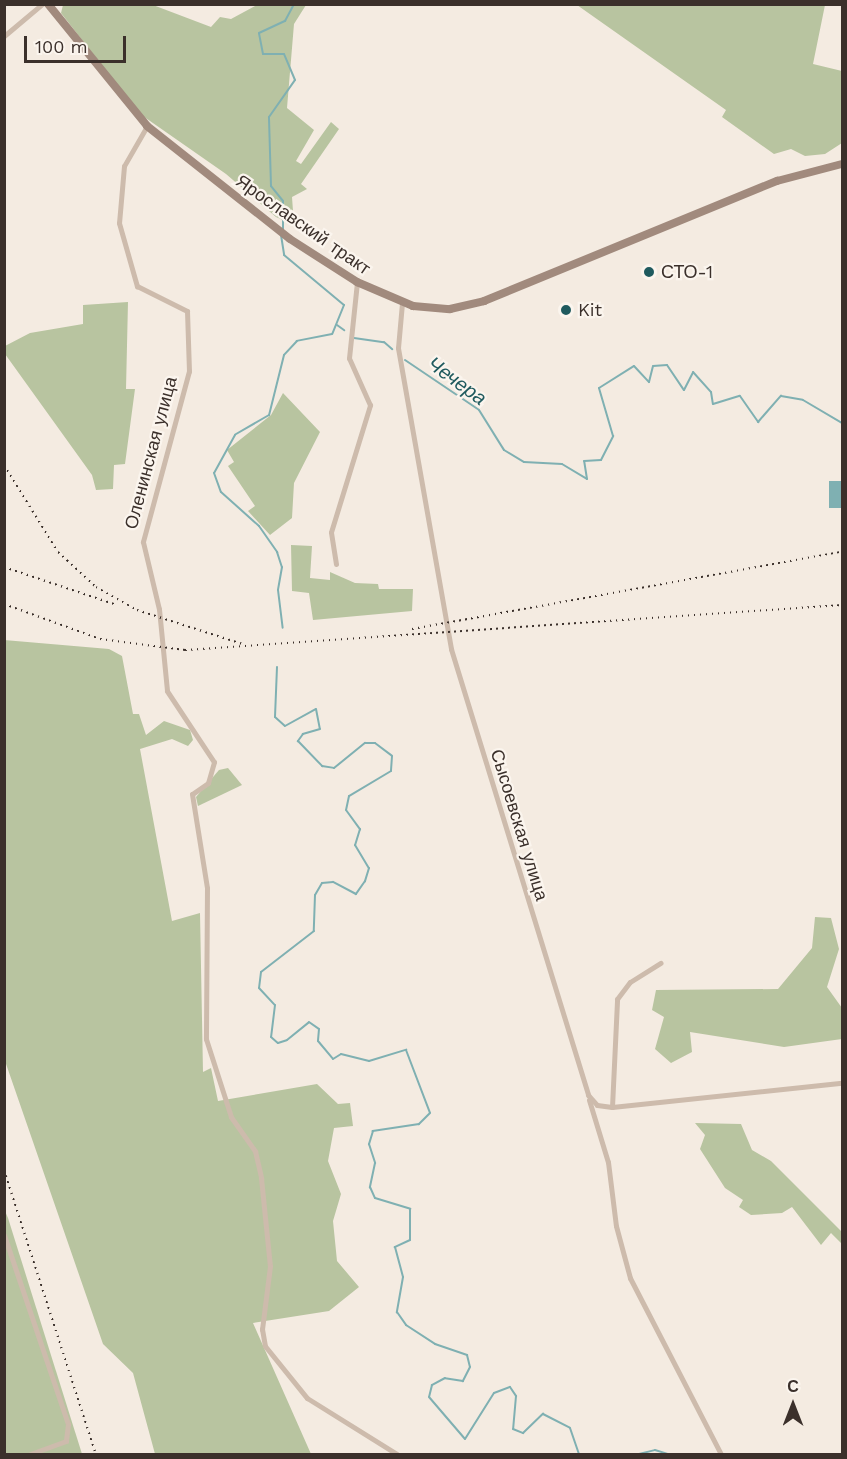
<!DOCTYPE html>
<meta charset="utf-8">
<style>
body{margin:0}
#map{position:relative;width:847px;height:1459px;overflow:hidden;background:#f4ebe1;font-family:"Work Sans",sans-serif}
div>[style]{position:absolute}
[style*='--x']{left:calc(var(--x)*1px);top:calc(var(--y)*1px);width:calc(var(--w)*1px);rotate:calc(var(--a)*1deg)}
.green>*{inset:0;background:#b8c4a0}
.water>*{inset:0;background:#7fb0b2;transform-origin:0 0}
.stream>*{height:2px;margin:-1px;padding:0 1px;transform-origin:1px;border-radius:1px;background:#7fb0b2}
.street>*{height:5px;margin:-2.5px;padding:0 2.5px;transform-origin:2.5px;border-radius:2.5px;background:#cdbbac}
.secondary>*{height:8px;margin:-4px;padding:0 4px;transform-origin:4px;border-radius:4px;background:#a18a7d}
.rail>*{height:2px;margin-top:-1px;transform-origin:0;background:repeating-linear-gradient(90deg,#3b302b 0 1.5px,transparent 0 6px)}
.dots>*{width:16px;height:16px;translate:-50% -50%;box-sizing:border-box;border:3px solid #fbf5ee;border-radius:50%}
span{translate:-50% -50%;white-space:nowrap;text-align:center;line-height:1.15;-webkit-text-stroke:4.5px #fbf5ee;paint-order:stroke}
.street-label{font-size:18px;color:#3b302b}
.poi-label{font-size:18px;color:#3b302b}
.left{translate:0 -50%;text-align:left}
.water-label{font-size:20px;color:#1f5a5e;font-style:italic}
.frame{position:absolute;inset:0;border:6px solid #3b302b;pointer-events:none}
.north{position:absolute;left:763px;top:1375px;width:60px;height:60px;-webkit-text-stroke:4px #fbf5ee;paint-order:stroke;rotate:0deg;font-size:16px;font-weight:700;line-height:24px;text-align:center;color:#3b302b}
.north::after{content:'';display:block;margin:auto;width:21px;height:27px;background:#3b302b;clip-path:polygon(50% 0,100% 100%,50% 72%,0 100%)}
.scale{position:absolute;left:24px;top:36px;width:102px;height:27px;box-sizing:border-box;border:3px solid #3b302b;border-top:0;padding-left:8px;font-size:18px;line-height:21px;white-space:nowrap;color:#3b302b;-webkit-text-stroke:4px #fbf5ee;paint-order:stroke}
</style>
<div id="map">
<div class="green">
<div style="clip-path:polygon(63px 5px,153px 5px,211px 27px,220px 17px,231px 19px,257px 5px,306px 5px,294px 24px,287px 108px,314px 130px,296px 161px,301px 164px,331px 122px,339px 129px,301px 184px,307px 189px,292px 197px,294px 225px,276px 217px,226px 174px,140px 114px,61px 13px)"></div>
<div style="clip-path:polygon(577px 5px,825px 5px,813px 64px,842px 71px,842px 143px,825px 154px,805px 156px,791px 149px,774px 154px,722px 117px,726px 110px)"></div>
<div style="clip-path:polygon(128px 302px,126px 389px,135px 389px,125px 464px,114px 465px,113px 489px,96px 490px,92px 475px,5px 354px,5px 346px,30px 333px,83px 324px,83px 305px)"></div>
<div style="clip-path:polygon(283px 393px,320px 432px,294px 483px,292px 518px,270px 535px,248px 511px,255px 506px,228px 466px,234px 462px,227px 450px,271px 415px)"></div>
<div style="clip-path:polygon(291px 545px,312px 546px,310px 578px,330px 580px,330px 572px,355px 583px,378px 584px,379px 589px,413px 589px,412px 611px,313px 620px,309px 593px,292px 591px)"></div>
<div style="clip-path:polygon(4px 640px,109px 649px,122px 656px,133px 714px,139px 714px,146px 735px,164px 721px,190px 730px,193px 740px,188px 746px,172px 739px,140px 749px,172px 921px,200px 913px,203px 1072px,211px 1068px,218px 1101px,317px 1084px,338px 1104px,350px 1103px,353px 1126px,334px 1128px,328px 1161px,341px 1194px,333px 1221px,337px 1261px,359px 1287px,329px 1311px,253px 1323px,311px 1454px,155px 1454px,133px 1373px,103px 1344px,5px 1061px)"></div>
<div style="clip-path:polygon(228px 768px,242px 785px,198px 806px,196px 797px,219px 770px)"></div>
<div style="clip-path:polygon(815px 917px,831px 918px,839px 949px,827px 987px,842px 1008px,842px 1039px,784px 1047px,690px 1032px,692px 1052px,671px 1063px,655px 1049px,664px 1017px,652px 1010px,656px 990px,778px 989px,812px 948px)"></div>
<div style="clip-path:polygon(695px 1123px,741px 1124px,752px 1150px,771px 1161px,842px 1232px,842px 1244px,831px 1233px,821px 1245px,792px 1207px,782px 1213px,751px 1215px,739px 1207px,743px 1200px,725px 1188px,700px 1149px,705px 1135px)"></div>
<div style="clip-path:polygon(4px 1209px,8px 1218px,82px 1454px,5px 1454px)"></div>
</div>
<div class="water">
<div style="left:842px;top:481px;width:27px;height:13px;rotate:90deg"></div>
</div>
<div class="stream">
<div style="--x:283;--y:229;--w:28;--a:-90"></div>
<div style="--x:283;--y:201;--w:19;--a:-129"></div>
<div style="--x:271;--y:186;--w:69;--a:-91.7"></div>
<div style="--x:269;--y:117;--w:45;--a:-54.9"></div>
<div style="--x:295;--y:80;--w:28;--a:-113"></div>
<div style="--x:284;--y:54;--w:21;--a:180"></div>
<div style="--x:263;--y:54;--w:21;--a:-101"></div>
<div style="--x:259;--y:33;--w:29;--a:-25"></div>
<div style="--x:285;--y:21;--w:19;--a:-62"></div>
<div style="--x:281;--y:235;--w:20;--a:81"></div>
<div style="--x:284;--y:255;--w:78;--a:39.8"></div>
<div style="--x:344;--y:305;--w:31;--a:112"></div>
<div style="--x:332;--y:334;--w:36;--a:169"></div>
<div style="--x:297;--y:341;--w:19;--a:133"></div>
<div style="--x:284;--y:355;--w:62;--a:104"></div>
<div style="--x:269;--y:415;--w:39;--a:150"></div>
<div style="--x:235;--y:435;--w:43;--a:118.9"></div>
<div style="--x:214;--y:473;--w:20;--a:70"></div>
<div style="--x:221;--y:492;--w:51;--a:41.8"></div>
<div style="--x:259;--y:526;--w:32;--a:55"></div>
<div style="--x:277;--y:552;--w:16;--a:72"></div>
<div style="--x:282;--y:567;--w:23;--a:100"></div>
<div style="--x:278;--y:590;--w:38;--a:83"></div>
<div style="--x:337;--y:325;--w:9;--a:36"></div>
<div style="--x:354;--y:338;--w:30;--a:8"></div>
<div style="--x:384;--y:342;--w:11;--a:41"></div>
<div style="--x:405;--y:360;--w:89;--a:34"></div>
<div style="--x:479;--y:410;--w:47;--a:58"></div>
<div style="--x:504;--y:450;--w:23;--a:31"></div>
<div style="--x:524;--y:462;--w:38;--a:3"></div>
<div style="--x:562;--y:464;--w:29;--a:31"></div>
<div style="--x:587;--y:479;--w:18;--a:-99"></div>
<div style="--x:584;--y:461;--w:17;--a:-3"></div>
<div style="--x:601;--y:460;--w:27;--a:-63"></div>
<div style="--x:613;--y:436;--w:50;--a:-106.3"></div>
<div style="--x:599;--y:388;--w:41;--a:-32.2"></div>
<div style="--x:634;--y:366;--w:22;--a:47"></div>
<div style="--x:649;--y:382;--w:16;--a:-76"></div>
<div style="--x:653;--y:366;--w:14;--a:-4"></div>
<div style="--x:667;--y:365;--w:30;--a:56"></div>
<div style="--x:684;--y:390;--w:20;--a:-63"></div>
<div style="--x:693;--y:372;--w:27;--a:48"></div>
<div style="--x:711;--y:392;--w:12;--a:81"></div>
<div style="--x:713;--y:404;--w:28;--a:-17"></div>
<div style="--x:740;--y:396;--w:32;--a:55"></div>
<div style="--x:758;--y:422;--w:35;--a:-49"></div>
<div style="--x:781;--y:396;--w:22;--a:10"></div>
<div style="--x:803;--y:400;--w:45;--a:30.5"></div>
<div style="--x:277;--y:667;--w:50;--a:92.3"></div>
<div style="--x:275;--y:717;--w:13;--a:42"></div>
<div style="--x:285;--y:726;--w:35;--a:-29"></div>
<div style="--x:316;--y:709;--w:20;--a:79"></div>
<div style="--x:320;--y:729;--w:18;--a:164"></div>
<div style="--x:303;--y:734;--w:9;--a:126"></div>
<div style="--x:298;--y:741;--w:35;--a:46"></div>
<div style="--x:322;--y:766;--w:12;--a:9"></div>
<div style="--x:334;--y:768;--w:40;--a:-39"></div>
<div style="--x:365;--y:743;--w:10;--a:0"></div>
<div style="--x:375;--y:743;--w:21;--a:37"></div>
<div style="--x:392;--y:756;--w:15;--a:94"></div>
<div style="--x:391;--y:771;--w:49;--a:149.2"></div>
<div style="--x:349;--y:796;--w:14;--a:102"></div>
<div style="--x:346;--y:810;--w:24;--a:54"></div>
<div style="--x:360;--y:829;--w:17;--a:107"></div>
<div style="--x:355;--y:845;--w:27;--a:59"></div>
<div style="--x:369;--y:868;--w:14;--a:107"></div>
<div style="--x:365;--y:881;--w:16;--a:125"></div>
<div style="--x:356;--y:894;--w:26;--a:-152"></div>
<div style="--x:333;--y:882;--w:11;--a:175"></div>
<div style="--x:322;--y:883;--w:14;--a:120"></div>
<div style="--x:315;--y:895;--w:36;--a:92"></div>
<div style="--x:314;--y:931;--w:67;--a:142.3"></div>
<div style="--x:261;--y:972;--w:16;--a:97"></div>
<div style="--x:259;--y:988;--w:23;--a:47"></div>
<div style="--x:275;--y:1005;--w:32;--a:97"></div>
<div style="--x:271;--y:1037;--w:9;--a:41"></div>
<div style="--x:278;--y:1043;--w:9;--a:-18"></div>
<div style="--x:287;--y:1040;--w:28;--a:-39"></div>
<div style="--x:309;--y:1022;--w:12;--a:35"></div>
<div style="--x:319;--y:1029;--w:12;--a:95"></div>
<div style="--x:318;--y:1041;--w:23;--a:50"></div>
<div style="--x:333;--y:1059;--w:9;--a:-32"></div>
<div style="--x:341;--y:1054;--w:29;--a:14"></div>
<div style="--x:369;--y:1061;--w:39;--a:-17"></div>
<div style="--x:406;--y:1050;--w:67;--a:69.1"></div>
<div style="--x:430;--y:1113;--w:16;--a:135"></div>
<div style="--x:419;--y:1124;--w:47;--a:171.3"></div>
<div style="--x:373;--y:1131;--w:14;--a:107"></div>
<div style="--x:369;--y:1144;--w:20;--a:72"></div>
<div style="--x:375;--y:1163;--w:25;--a:102"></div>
<div style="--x:370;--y:1187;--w:12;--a:66"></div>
<div style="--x:375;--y:1198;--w:37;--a:17"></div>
<div style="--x:410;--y:1209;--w:31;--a:90"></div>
<div style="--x:410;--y:1240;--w:17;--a:155"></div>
<div style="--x:395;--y:1247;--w:31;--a:75"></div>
<div style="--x:403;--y:1277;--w:36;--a:100"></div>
<div style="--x:397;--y:1312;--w:16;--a:55"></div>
<div style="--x:406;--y:1325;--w:35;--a:33"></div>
<div style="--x:435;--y:1344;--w:34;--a:19"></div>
<div style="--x:467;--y:1355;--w:12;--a:76"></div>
<div style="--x:470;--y:1367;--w:16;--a:117"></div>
<div style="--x:463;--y:1381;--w:18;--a:-171"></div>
<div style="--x:445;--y:1378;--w:15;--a:152"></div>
<div style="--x:432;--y:1385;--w:12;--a:104"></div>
<div style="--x:429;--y:1397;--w:55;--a:49.4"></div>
<div style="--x:465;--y:1439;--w:54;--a:-57.8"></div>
<div style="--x:494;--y:1393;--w:17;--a:-21"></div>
<div style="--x:510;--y:1387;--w:11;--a:56"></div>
<div style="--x:516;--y:1396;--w:33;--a:95"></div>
<div style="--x:513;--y:1429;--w:11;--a:22"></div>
<div style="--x:523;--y:1433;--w:28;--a:-44"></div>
<div style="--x:543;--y:1414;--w:30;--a:27"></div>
<div style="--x:570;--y:1428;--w:28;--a:71"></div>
<div style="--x:639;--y:1454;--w:16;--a:-14"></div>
<div style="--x:655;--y:1450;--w:14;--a:17"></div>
</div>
<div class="street">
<div style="--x:4;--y:36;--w:50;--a:-40.1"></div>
<div style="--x:147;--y:126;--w:46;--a:119.9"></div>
<div style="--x:124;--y:166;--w:57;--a:95"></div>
<div style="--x:119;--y:223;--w:66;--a:74.1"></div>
<div style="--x:137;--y:286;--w:56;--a:26.6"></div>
<div style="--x:187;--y:311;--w:60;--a:88.1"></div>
<div style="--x:189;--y:371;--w:177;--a:105.1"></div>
<div style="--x:143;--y:542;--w:69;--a:76.6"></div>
<div style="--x:159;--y:609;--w:82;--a:84.4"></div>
<div style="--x:167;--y:691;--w:85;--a:56.5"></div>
<div style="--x:214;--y:762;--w:22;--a:106"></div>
<div style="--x:208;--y:783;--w:19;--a:145"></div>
<div style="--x:192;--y:794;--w:95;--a:80.9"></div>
<div style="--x:207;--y:888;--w:151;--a:90.4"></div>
<div style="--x:206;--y:1039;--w:82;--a:72.2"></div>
<div style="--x:231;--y:1117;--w:42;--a:54.8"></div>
<div style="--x:255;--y:1151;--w:28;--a:77"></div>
<div style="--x:261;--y:1178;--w:88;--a:84.2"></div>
<div style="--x:270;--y:1266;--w:64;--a:97.2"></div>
<div style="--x:262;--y:1329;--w:17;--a:80"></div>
<div style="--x:265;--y:1346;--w:67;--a:51.1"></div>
<div style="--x:307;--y:1398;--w:106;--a:31.9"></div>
<div style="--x:402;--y:303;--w:45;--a:95.1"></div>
<div style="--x:398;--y:348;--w:306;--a:80"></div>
<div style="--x:451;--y:649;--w:467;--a:72.9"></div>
<div style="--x:588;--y:1095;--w:13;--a:48"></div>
<div style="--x:597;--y:1105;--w:15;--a:8"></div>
<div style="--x:612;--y:1107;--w:231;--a:-6"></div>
<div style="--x:336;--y:564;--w:32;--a:-99"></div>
<div style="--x:331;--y:532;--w:133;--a:-72.9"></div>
<div style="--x:370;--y:405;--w:51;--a:-114.1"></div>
<div style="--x:349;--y:358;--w:76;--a:-84"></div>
<div style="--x:589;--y:1100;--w:65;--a:73"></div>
<div style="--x:608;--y:1162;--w:64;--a:82.9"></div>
<div style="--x:616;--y:1226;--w:54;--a:74.9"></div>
<div style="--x:630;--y:1278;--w:198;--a:62.7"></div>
<div style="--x:612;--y:1107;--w:108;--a:-87.3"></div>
<div style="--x:617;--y:999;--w:21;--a:-53"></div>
<div style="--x:630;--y:982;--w:36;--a:-32"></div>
<div style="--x:4;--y:1235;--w:200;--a:71.3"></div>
<div style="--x:68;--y:1424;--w:17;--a:97"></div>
<div style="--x:66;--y:1441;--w:38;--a:160"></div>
</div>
<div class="secondary">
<div style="--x:48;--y:4;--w:157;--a:50.9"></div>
<div style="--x:147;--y:126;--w:182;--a:38.3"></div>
<div style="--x:290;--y:239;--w:80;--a:32.7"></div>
<div style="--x:357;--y:282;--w:61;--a:23.2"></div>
<div style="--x:413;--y:306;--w:37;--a:5"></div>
<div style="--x:450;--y:309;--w:35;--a:-13"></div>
<div style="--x:484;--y:301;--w:317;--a:-22.3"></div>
<div style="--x:777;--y:181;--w:67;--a:-14.7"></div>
</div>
<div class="rail">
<div style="--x:4;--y:465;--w:102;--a:58.2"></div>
<div style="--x:58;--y:552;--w:52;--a:42.6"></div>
<div style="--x:96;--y:587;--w:47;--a:29.3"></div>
<div style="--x:137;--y:610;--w:110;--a:17.9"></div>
<div style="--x:4;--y:567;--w:119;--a:18.6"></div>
<div style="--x:4;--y:604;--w:102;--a:20"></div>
<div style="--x:100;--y:639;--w:86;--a:7.4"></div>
<div style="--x:185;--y:650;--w:659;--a:-3.92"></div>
<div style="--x:412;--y:629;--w:437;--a:-10.2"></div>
<div style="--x:4;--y:1170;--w:299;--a:72.1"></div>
</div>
<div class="dots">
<div style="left:649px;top:272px;background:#1f5a5e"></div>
<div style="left:566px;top:310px;background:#1f5a5e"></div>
</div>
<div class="street-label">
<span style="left:303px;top:225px;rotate:35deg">Ярославский тракт</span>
<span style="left:151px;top:453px;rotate:-75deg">Оленинская улица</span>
<span style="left:519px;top:825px;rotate:73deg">Сысоевская улица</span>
</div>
<div class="poi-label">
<span class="left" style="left:661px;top:272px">СТО-1</span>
<span class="left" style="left:578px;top:310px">Kit</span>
</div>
<div class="water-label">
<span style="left:457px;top:381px;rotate:36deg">Чечера</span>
</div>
<div class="frame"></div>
<div class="north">С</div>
<div class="scale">100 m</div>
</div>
